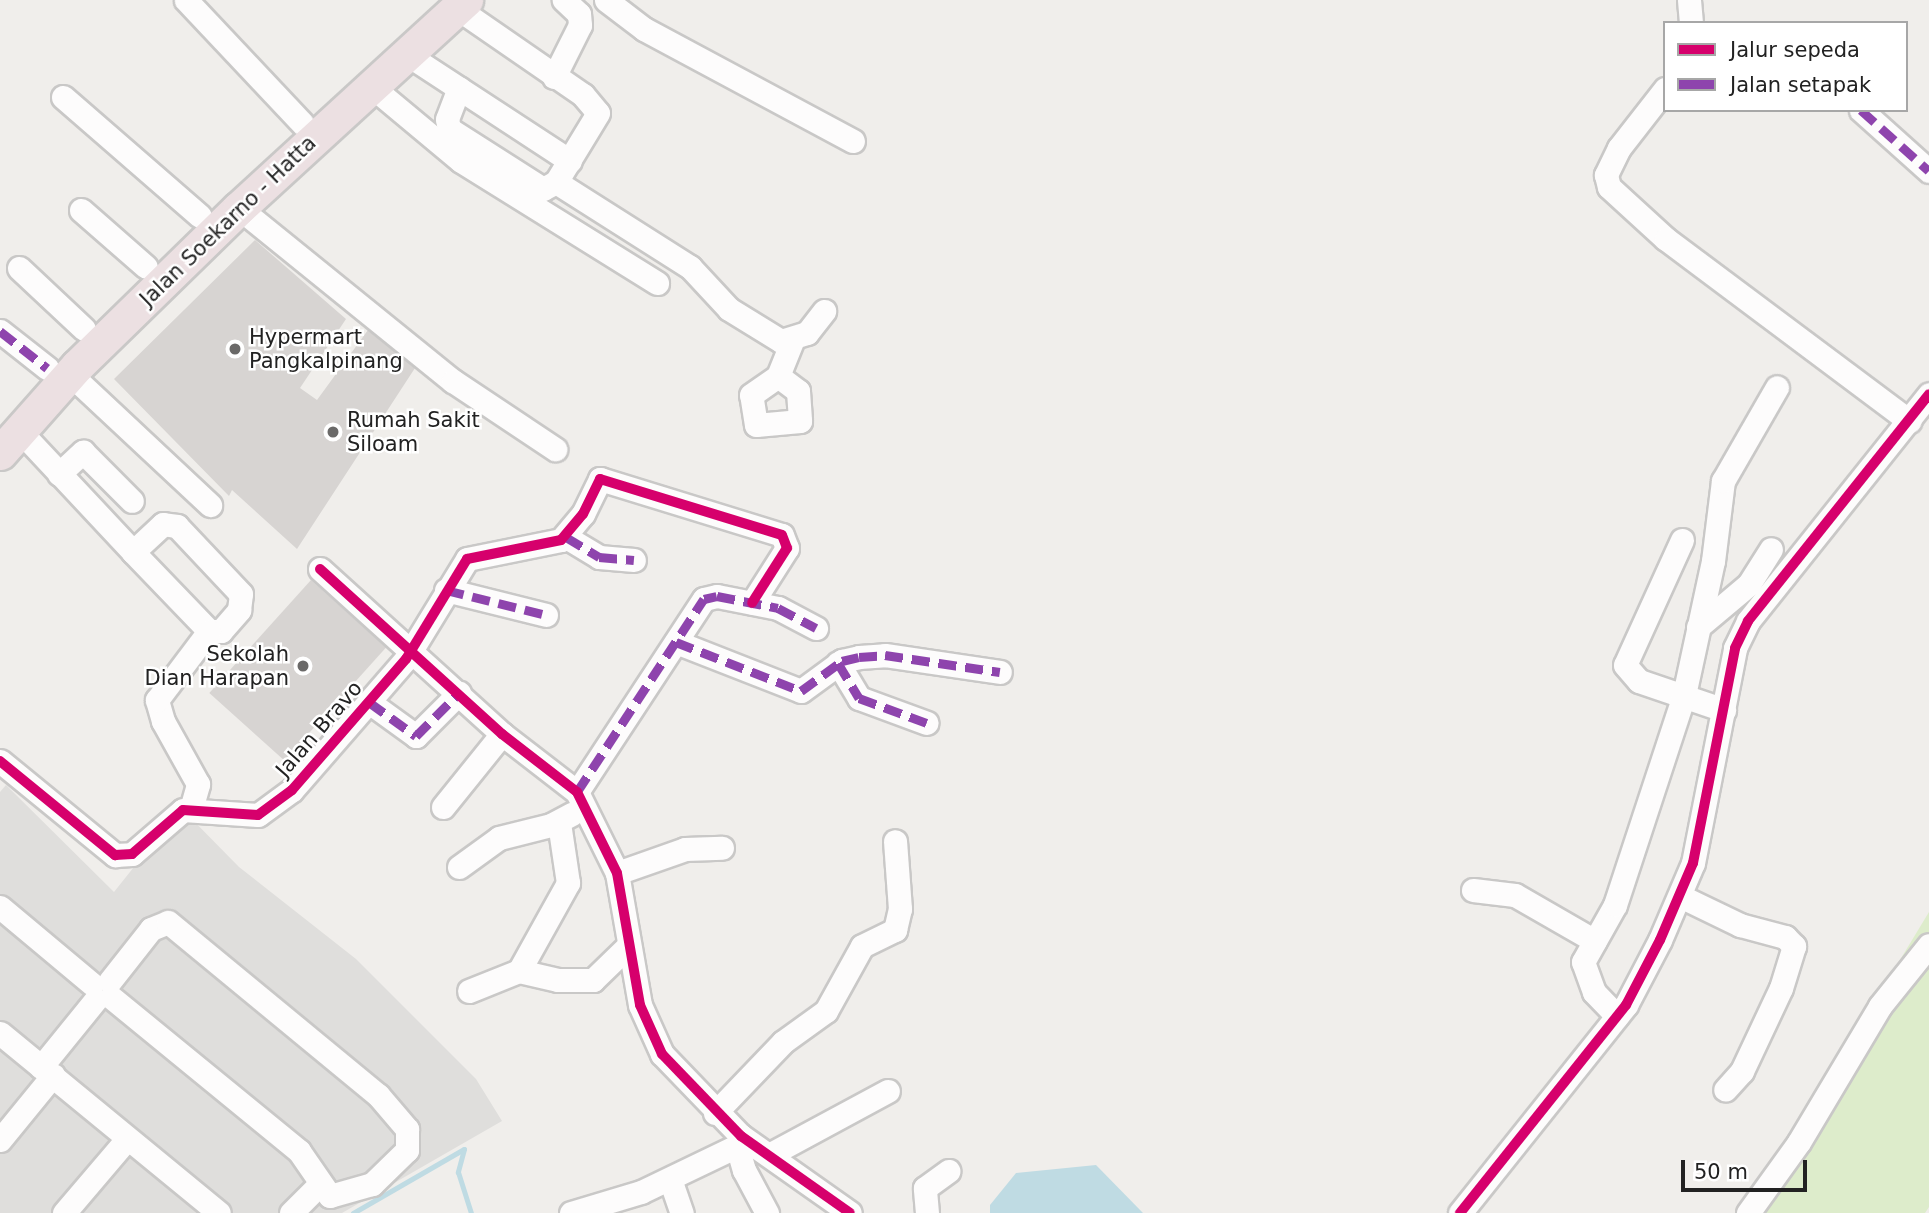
<!DOCTYPE html>
<style>
body{margin:0}
#map{position:relative;width:1929px;height:1213px;overflow:hidden;background:#f0eeeb;font-family:"DejaVu Sans",sans-serif}
div>[style]{position:absolute}
[style*='--x']{left:calc(var(--x)*1px);top:calc(var(--y)*1px);width:calc(var(--w)*1px);rotate:calc(var(--a)*1deg)}
.residential>*{inset:0;background:#dfdedc}
.grass>*{inset:0;background:#ddeccb}
.water>*{inset:0;background:#bfdbe3}
.stream>*{height:5px;margin:-2.5px;padding:0 2.5px;transform-origin:2.5px;border-radius:2.5px;background:#bfdbe3}
.building>*{inset:0;background:#d7d4d2;transform-origin:0 0}
.roads{filter:drop-shadow(2px 0 #c9c8c7) drop-shadow(-2px 0 #c9c8c7) drop-shadow(0 2px #c9c8c7) drop-shadow(0 -2px #c9c8c7)}
.minor>*{height:23px;margin:-11.5px;padding:0 11.5px;transform-origin:11.5px;border-radius:11.5px;background:#fdfcfc}
.highway>*{height:33px;margin:-16.5px;padding:0 16.5px;transform-origin:16.5px;border-radius:16.5px;background:#ece0e2}
.quiet>*{height:9px;margin-top:-4.5px;transform-origin:0;background:repeating-linear-gradient(90deg,#8e44ad 0 18px,transparent 0 27px)}
.cycleway>*{height:10px;margin:-5px;padding:0 5px;transform-origin:5px;border-radius:5px;background:#d6006c}
.dots>*{width:19px;height:19px;translate:-50% -50%;box-sizing:border-box;border:4px solid #fff;border-radius:50%}
span{translate:-50% -50%;white-space:nowrap;text-align:center;line-height:1.15;-webkit-text-stroke:5px #fff;paint-order:stroke}
.street-label{font-size:21px;color:#222}
.poi-label{font-size:21px;color:#222}
.left{translate:0 -50%;text-align:left}
.right{translate:-100% -50%;text-align:right}
.legend{position:absolute;left:1663px;top:21px;width:245px;height:91px;box-sizing:border-box;background:#fff;border:2px solid #a7a7a7;margin:0;padding:9px 12px;list-style:none;font-size:21px;color:#222}
.legend li{display:flex;align-items:center;gap:14px;height:35px}
.legend b{width:35px;border:2px solid #a7a7a7}
.scale{position:absolute;left:1681px;top:1160px;width:126px;height:32px;box-sizing:border-box;border:4px solid #222;border-top:0;padding-left:9px;font-size:21px;line-height:24px;white-space:nowrap;color:#222;-webkit-text-stroke:5px #fff;paint-order:stroke}
</style>
<div id="map">
<div class="residential">
<div style="clip-path:polygon(6px 785px,114px 892px,181px 808px,239px 867px,356px 959px,476px 1079px,502px 1121px,342px 1213px,0 1213px,0 792px)"></div>
</div>
<div class="grass">
<div style="clip-path:polygon(1929px 912px,1929px 1207px,1925px 1213px,1747px 1213px)"></div>
</div>
<div class="water">
<div style="clip-path:polygon(1096px 1165px,1143px 1213px,990px 1213px,990px 1205px,1016px 1173px)"></div>
</div>
<div class="stream">
<div style="--x:353;--y:1213;--w:128;--a:-30"></div>
<div style="--x:464;--y:1149;--w:24;--a:105"></div>
<div style="--x:458;--y:1172;--w:43;--a:72.4"></div>
</div>
<div class="building">
<div style="clip-path:polygon(255px 240px,346px 319px,300px 388px,317px 400px,368px 330px,415px 368px,297px 549px,232px 490px,229px 496px,114px 379px)"></div>
<div style="left:311px;top:580px;width:101px;height:152px;rotate:42deg"></div>
</div>
<div class="roads">
<div class="minor">
<div style="--x:186;--y:0;--w:169;--a:46.7"></div>
<div style="--x:606;--y:0;--w:48;--a:37.3"></div>
<div style="--x:644;--y:29;--w:237;--a:28.2"></div>
<div style="--x:1689;--y:0;--w:23;--a:85"></div>
<div style="--x:457;--y:8;--w:153;--a:34.6"></div>
<div style="--x:583;--y:95;--w:23;--a:50"></div>
<div style="--x:598;--y:113;--w:81;--a:121.3"></div>
<div style="--x:556;--y:182;--w:15;--a:152"></div>
<div style="--x:543;--y:189;--w:112;--a:-147.4"></div>
<div style="--x:449;--y:129;--w:10;--a:-101"></div>
<div style="--x:447;--y:119;--w:33;--a:-69"></div>
<div style="--x:405;--y:53;--w:197;--a:33.2"></div>
<div style="--x:554;--y:77;--w:58;--a:-63.4"></div>
<div style="--x:580;--y:25;--w:11;--a:-95"></div>
<div style="--x:579;--y:14;--w:21;--a:-137"></div>
<div style="--x:371;--y:86;--w:117;--a:39.8"></div>
<div style="--x:461;--y:161;--w:231;--a:31.9"></div>
<div style="--x:1665;--y:89;--w:75;--a:127.9"></div>
<div style="--x:1619;--y:148;--w:30;--a:116"></div>
<div style="--x:1606;--y:175;--w:12;--a:76"></div>
<div style="--x:1609;--y:187;--w:77;--a:42.4"></div>
<div style="--x:1666;--y:239;--w:304;--a:36.8"></div>
<div style="--x:63;--y:97;--w:181;--a:41"></div>
<div style="--x:1861;--y:110;--w:91;--a:41.9"></div>
<div style="--x:556;--y:182;--w:159;--a:32.4"></div>
<div style="--x:690;--y:267;--w:57;--a:47.1"></div>
<div style="--x:729;--y:309;--w:61;--a:31.6"></div>
<div style="--x:781;--y:341;--w:27;--a:-17"></div>
<div style="--x:807;--y:333;--w:28;--a:-52"></div>
<div style="--x:239;--y:208;--w:275;--a:39"></div>
<div style="--x:453;--y:381;--w:123;--a:33.7"></div>
<div style="--x:81;--y:210;--w:86;--a:41.2"></div>
<div style="--x:19;--y:268;--w:89;--a:43.2"></div>
<div style="--x:0;--y:331;--w:60;--a:38.2"></div>
<div style="--x:70;--y:374;--w:192;--a:43.1"></div>
<div style="--x:778;--y:376;--w:25;--a:37"></div>
<div style="--x:798;--y:391;--w:30;--a:86"></div>
<div style="--x:800;--y:421;--w:44;--a:174.8"></div>
<div style="--x:756;--y:425;--w:30;--a:-99"></div>
<div style="--x:751;--y:395;--w:33;--a:-35"></div>
<div style="--x:778;--y:376;--w:38;--a:-68"></div>
<div style="--x:19;--y:430;--w:167;--a:46.9"></div>
<div style="--x:133;--y:552;--w:110;--a:46.1"></div>
<div style="--x:209;--y:631;--w:12;--a:0"></div>
<div style="--x:221;--y:631;--w:28;--a:-49"></div>
<div style="--x:239;--y:610;--w:16;--a:-83"></div>
<div style="--x:241;--y:594;--w:93;--a:-133.3"></div>
<div style="--x:177;--y:526;--w:14;--a:-172"></div>
<div style="--x:163;--y:524;--w:41;--a:137"></div>
<div style="--x:59;--y:474;--w:33;--a:-43"></div>
<div style="--x:83;--y:452;--w:69;--a:45"></div>
<div style="--x:566;--y:537;--w:39;--a:31"></div>
<div style="--x:599;--y:557;--w:35;--a:5"></div>
<div style="--x:1682;--y:540;--w:137;--a:114.5"></div>
<div style="--x:1625;--y:665;--w:21;--a:49"></div>
<div style="--x:1639;--y:681;--w:90;--a:18.8"></div>
<div style="--x:320;--y:569;--w:246;--a:42.2"></div>
<div style="--x:502;--y:734;--w:95;--a:37.7"></div>
<div style="--x:577;--y:792;--w:90;--a:63.7"></div>
<div style="--x:617;--y:873;--w:134;--a:80.1"></div>
<div style="--x:640;--y:1005;--w:54;--a:65.8"></div>
<div style="--x:662;--y:1054;--w:114;--a:46.1"></div>
<div style="--x:741;--y:1136;--w:133;--a:35.2"></div>
<div style="--x:446;--y:590;--w:103;--a:14"></div>
<div style="--x:1698;--y:627;--w:67;--a:-40.1"></div>
<div style="--x:1749;--y:584;--w:41;--a:-57.8"></div>
<div style="--x:676;--y:642;--w:134;--a:21.4"></div>
<div style="--x:801;--y:691;--w:51;--a:-36.2"></div>
<div style="--x:842;--y:661;--w:17;--a:-13"></div>
<div style="--x:859;--y:657;--w:26;--a:-4"></div>
<div style="--x:885;--y:655;--w:116;--a:8.4"></div>
<div style="--x:838;--y:663;--w:41;--a:59"></div>
<div style="--x:859;--y:698;--w:72;--a:20.2"></div>
<div style="--x:369;--y:702;--w:58;--a:35.9"></div>
<div style="--x:416;--y:736;--w:61;--a:-45"></div>
<div style="--x:0;--y:761;--w:149;--a:39.3"></div>
<div style="--x:115;--y:855;--w:17;--a:-3"></div>
<div style="--x:132;--y:854;--w:67;--a:-40.8"></div>
<div style="--x:183;--y:810;--w:75;--a:3.8"></div>
<div style="--x:258;--y:815;--w:42;--a:-36.3"></div>
<div style="--x:292;--y:790;--w:174;--a:-49"></div>
<div style="--x:406;--y:659;--w:117;--a:-58.6"></div>
<div style="--x:467;--y:559;--w:96;--a:-11.4"></div>
<div style="--x:561;--y:540;--w:34;--a:-50"></div>
<div style="--x:583;--y:514;--w:39;--a:-64"></div>
<div style="--x:600;--y:479;--w:190;--a:17.1"></div>
<div style="--x:782;--y:535;--w:14;--a:69"></div>
<div style="--x:787;--y:548;--w:65;--a:122.5"></div>
<div style="--x:577;--y:792;--w:231;--a:-56.7"></div>
<div style="--x:704;--y:599;--w:13;--a:-13"></div>
<div style="--x:717;--y:596;--w:62;--a:11.1"></div>
<div style="--x:778;--y:608;--w:43;--a:27.8"></div>
<div style="--x:443;--y:807;--w:94;--a:-51.1"></div>
<div style="--x:191;--y:809;--w:26;--a:-74"></div>
<div style="--x:198;--y:784;--w:72;--a:-119.1"></div>
<div style="--x:163;--y:721;--w:22;--a:-106"></div>
<div style="--x:157;--y:700;--w:86;--a:-53"></div>
<div style="--x:459;--y:867;--w:49;--a:-35.9"></div>
<div style="--x:499;--y:838;--w:54;--a:-14"></div>
<div style="--x:551;--y:825;--w:24;--a:-28"></div>
<div style="--x:617;--y:873;--w:72;--a:-19.4"></div>
<div style="--x:685;--y:849;--w:37;--a:-2"></div>
<div style="--x:1473;--y:890;--w:42;--a:6.8"></div>
<div style="--x:1515;--y:895;--w:92;--a:29.9"></div>
<div style="--x:1680;--y:896;--w:67;--a:25.8"></div>
<div style="--x:1740;--y:925;--w:47;--a:14.9"></div>
<div style="--x:1785;--y:937;--w:13;--a:45"></div>
<div style="--x:1794;--y:946;--w:44;--a:107.2"></div>
<div style="--x:1781;--y:988;--w:92;--a:115.2"></div>
<div style="--x:1742;--y:1071;--w:25;--a:132"></div>
<div style="--x:0;--y:907;--w:120;--a:39.9"></div>
<div style="--x:519;--y:971;--w:101;--a:-60.9"></div>
<div style="--x:568;--y:883;--w:61;--a:-98.5"></div>
<div style="--x:110;--y:981;--w:66;--a:-51.7"></div>
<div style="--x:151;--y:929;--w:18;--a:-22"></div>
<div style="--x:168;--y:922;--w:272;--a:39.5"></div>
<div style="--x:378;--y:1095;--w:45;--a:49.5"></div>
<div style="--x:407;--y:1129;--w:21;--a:90"></div>
<div style="--x:407;--y:1150;--w:49;--a:135.8"></div>
<div style="--x:372;--y:1184;--w:44;--a:164.1"></div>
<div style="--x:330;--y:1196;--w:55;--a:-124.6"></div>
<div style="--x:299;--y:1151;--w:243;--a:-140.7"></div>
<div style="--x:469;--y:991;--w:54;--a:-21.8"></div>
<div style="--x:519;--y:971;--w:40;--a:13"></div>
<div style="--x:558;--y:980;--w:35;--a:0"></div>
<div style="--x:593;--y:980;--w:50;--a:-44.2"></div>
<div style="--x:1617;--y:1016;--w:33;--a:-134"></div>
<div style="--x:1594;--y:992;--w:32;--a:-110"></div>
<div style="--x:1583;--y:962;--w:65;--a:-60.7"></div>
<div style="--x:1615;--y:905;--w:221;--a:-71.8"></div>
<div style="--x:1684;--y:695;--w:137;--a:-77.8"></div>
<div style="--x:1713;--y:561;--w:81;--a:-82.9"></div>
<div style="--x:1723;--y:481;--w:108;--a:-60.1"></div>
<div style="--x:0;--y:1033;--w:283;--a:39.4"></div>
<div style="--x:41;--y:1067;--w:87;--a:-51"></div>
<div style="--x:715;--y:1113;--w:98;--a:-46.2"></div>
<div style="--x:783;--y:1042;--w:53;--a:-35.8"></div>
<div style="--x:826;--y:1011;--w:74;--a:-61"></div>
<div style="--x:862;--y:946;--w:37;--a:-26"></div>
<div style="--x:895;--y:930;--w:22;--a:-77"></div>
<div style="--x:900;--y:909;--w:68;--a:-94.2"></div>
<div style="--x:741;--y:1136;--w:11;--a:112"></div>
<div style="--x:737;--y:1146;--w:25;--a:74"></div>
<div style="--x:744;--y:1170;--w:49;--a:61.9"></div>
<div style="--x:0;--y:1140;--w:84;--a:-50.8"></div>
<div style="--x:769;--y:1155;--w:135;--a:-28.3"></div>
<div style="--x:670;--y:1179;--w:36;--a:71"></div>
<div style="--x:64;--y:1213;--w:97;--a:-49.6"></div>
<div style="--x:291;--y:1213;--w:38;--a:-45"></div>
<div style="--x:571;--y:1213;--w:73;--a:-16.7"></div>
<div style="--x:641;--y:1192;--w:106;--a:-25.6"></div>
<div style="--x:927;--y:1213;--w:25;--a:-95"></div>
<div style="--x:925;--y:1188;--w:29;--a:-36"></div>
<div style="--x:1460;--y:1213;--w:266;--a:-51.4"></div>
<div style="--x:1626;--y:1005;--w:73;--a:-62.4"></div>
<div style="--x:1660;--y:940;--w:84;--a:-66.8"></div>
<div style="--x:1693;--y:863;--w:219;--a:-78.9"></div>
<div style="--x:1735;--y:648;--w:30;--a:-64"></div>
<div style="--x:1748;--y:621;--w:290;--a:-51.4"></div>
<div style="--x:1748;--y:1213;--w:87;--a:-54.3"></div>
<div style="--x:1799;--y:1142;--w:158;--a:-59.2"></div>
<div style="--x:1880;--y:1006;--w:78;--a:-51.2"></div>
</div>
<div class="highway">
<div style="--x:0;--y:453;--w:116;--a:-48.5"></div>
<div style="--x:77;--y:366;--w:226;--a:-44.3"></div>
<div style="--x:239;--y:208;--w:308;--a:-42.5"></div>
</div>
</div>
<div class="quiet">
<div style="--x:1861;--y:110;--w:91;--a:41.9"></div>
<div style="--x:0;--y:331;--w:60;--a:38.2"></div>
<div style="--x:566;--y:537;--w:39;--a:31"></div>
<div style="--x:599;--y:557;--w:35;--a:5"></div>
<div style="--x:446;--y:590;--w:103;--a:14"></div>
<div style="--x:676;--y:642;--w:134;--a:21.4"></div>
<div style="--x:801;--y:691;--w:51;--a:-36.2"></div>
<div style="--x:842;--y:661;--w:17;--a:-13"></div>
<div style="--x:859;--y:657;--w:26;--a:-4"></div>
<div style="--x:885;--y:655;--w:116;--a:8.4"></div>
<div style="--x:838;--y:663;--w:41;--a:59"></div>
<div style="--x:859;--y:698;--w:72;--a:20.2"></div>
<div style="--x:369;--y:702;--w:58;--a:35.9"></div>
<div style="--x:416;--y:736;--w:61;--a:-45"></div>
<div style="--x:577;--y:792;--w:231;--a:-56.7"></div>
<div style="--x:704;--y:599;--w:13;--a:-13"></div>
<div style="--x:717;--y:596;--w:62;--a:11.1"></div>
<div style="--x:778;--y:608;--w:43;--a:27.8"></div>
</div>
<div class="cycleway">
<div style="--x:320;--y:569;--w:246;--a:42.2"></div>
<div style="--x:502;--y:734;--w:95;--a:37.7"></div>
<div style="--x:577;--y:792;--w:90;--a:63.7"></div>
<div style="--x:617;--y:873;--w:134;--a:80.1"></div>
<div style="--x:640;--y:1005;--w:54;--a:65.8"></div>
<div style="--x:662;--y:1054;--w:114;--a:46.1"></div>
<div style="--x:741;--y:1136;--w:133;--a:35.2"></div>
<div style="--x:0;--y:761;--w:149;--a:39.3"></div>
<div style="--x:115;--y:855;--w:17;--a:-3"></div>
<div style="--x:132;--y:854;--w:67;--a:-40.8"></div>
<div style="--x:183;--y:810;--w:75;--a:3.8"></div>
<div style="--x:258;--y:815;--w:42;--a:-36.3"></div>
<div style="--x:292;--y:790;--w:174;--a:-49"></div>
<div style="--x:406;--y:659;--w:117;--a:-58.6"></div>
<div style="--x:467;--y:559;--w:96;--a:-11.4"></div>
<div style="--x:561;--y:540;--w:34;--a:-50"></div>
<div style="--x:583;--y:514;--w:39;--a:-64"></div>
<div style="--x:600;--y:479;--w:190;--a:17.1"></div>
<div style="--x:782;--y:535;--w:14;--a:69"></div>
<div style="--x:787;--y:548;--w:65;--a:122.5"></div>
<div style="--x:1460;--y:1213;--w:266;--a:-51.4"></div>
<div style="--x:1626;--y:1005;--w:73;--a:-62.4"></div>
<div style="--x:1660;--y:940;--w:84;--a:-66.8"></div>
<div style="--x:1693;--y:863;--w:219;--a:-78.9"></div>
<div style="--x:1735;--y:648;--w:30;--a:-64"></div>
<div style="--x:1748;--y:621;--w:290;--a:-51.4"></div>
</div>
<div class="dots">
<div style="left:235px;top:349px;background:#6a6968"></div>
<div style="left:333px;top:432px;background:#6a6968"></div>
<div style="left:303px;top:666px;background:#6a6968"></div>
</div>
<div class="street-label">
<span style="left:228px;top:221px;rotate:-44deg">Jalan Soekarno - Hatta</span>
<span style="left:319px;top:729px;rotate:-49deg">Jalan Bravo</span>
</div>
<div class="poi-label">
<span class="left" style="left:249px;top:349px">Hypermart<br>Pangkalpinang</span>
<span class="left" style="left:347px;top:432px">Rumah Sakit<br>Siloam</span>
<span class="right" style="left:289px;top:666px">Sekolah<br>Dian Harapan</span>
</div>
<ul class="legend">
<li><b style="height:9px;background:#d6006c"></b>Jalur sepeda</li>
<li><b style="height:9px;background:#8e44ad"></b>Jalan setapak</li>
</ul>
<div class="scale">50 m</div>
</div>
